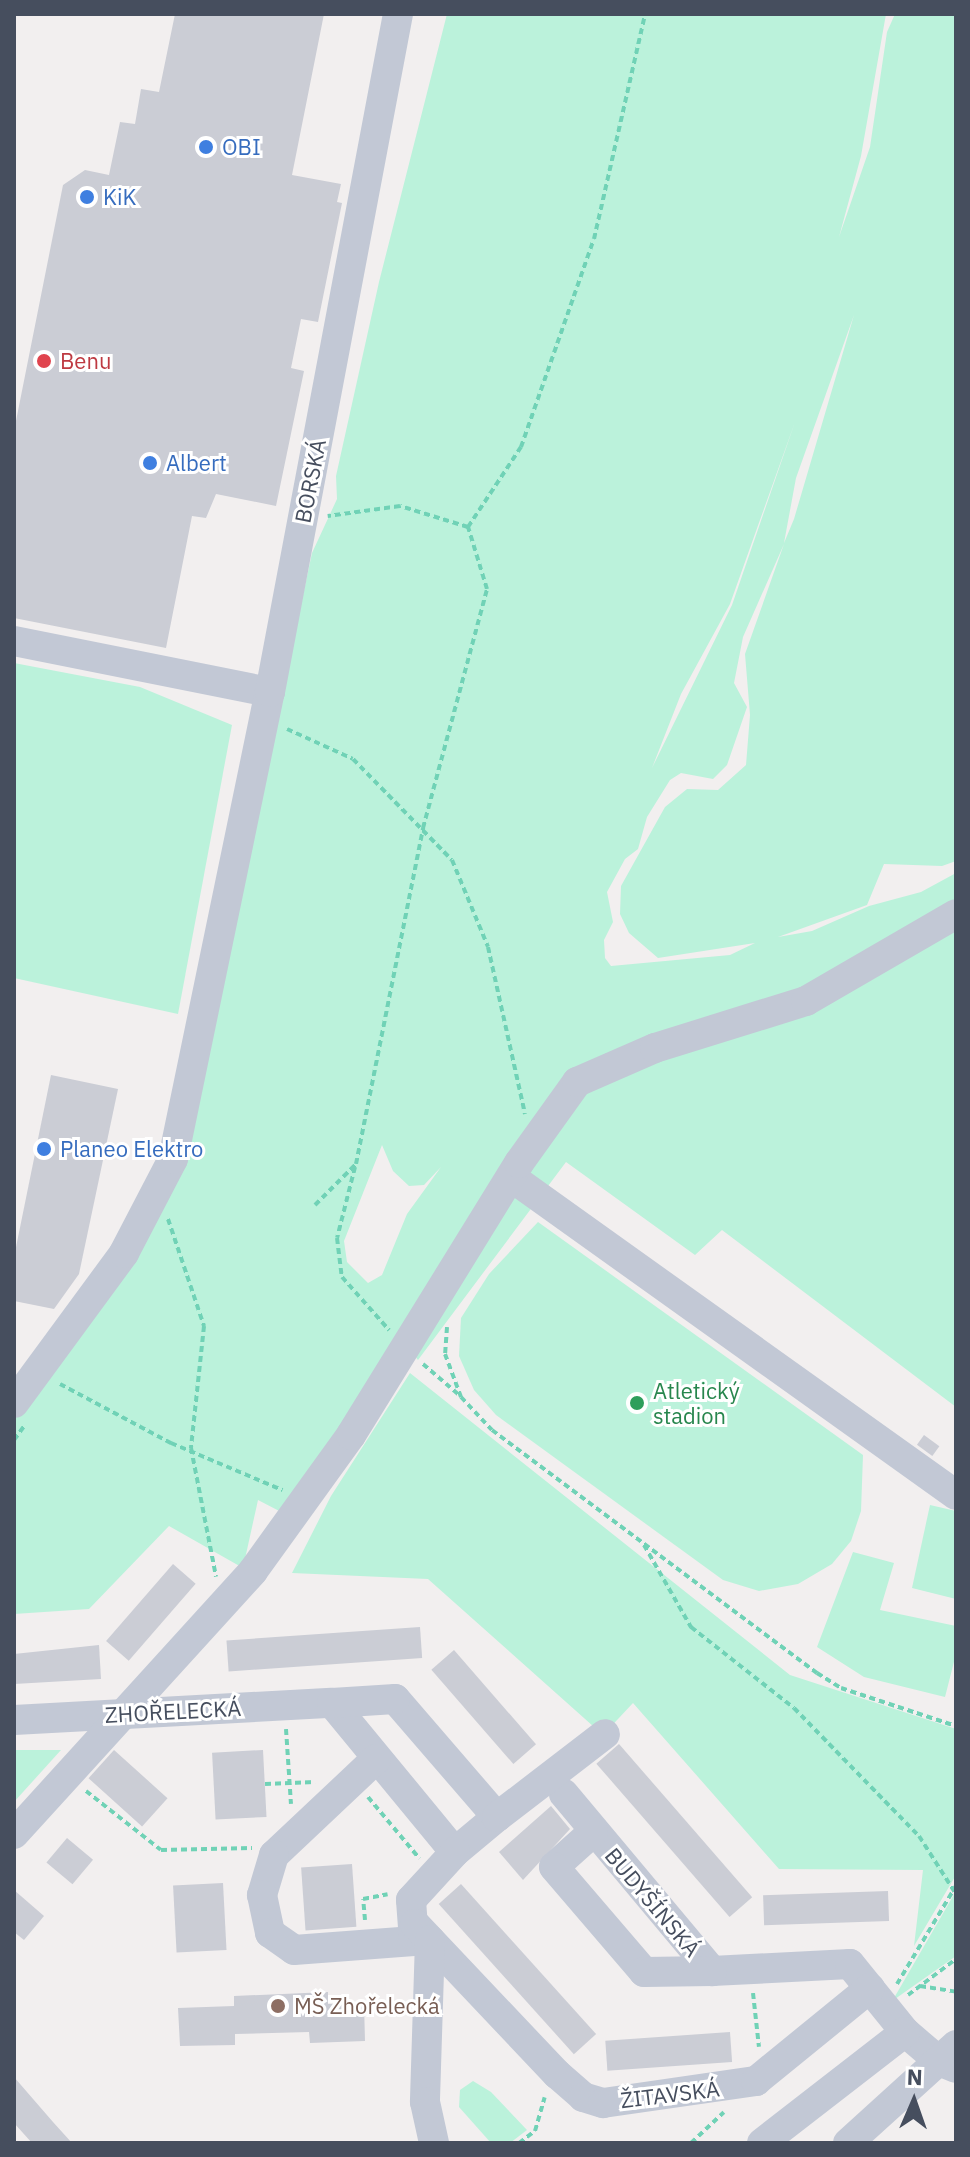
<!DOCTYPE html>
<meta charset="utf-8">
<style>
body{margin:0}
#map{position:relative;width:970px;height:2157px;overflow:hidden;background:#f2efef;font-family:"IBM Plex Sans",sans-serif}
div>[style]{position:absolute}
[style*='--x']{left:calc(var(--x)*1px);top:calc(var(--y)*1px);width:calc(var(--w)*1px);rotate:calc(var(--a)*1deg)}
.green>*{inset:0;background:#bbf2db}
.building>*{inset:0;background:#cbcdd5;transform-origin:0 0}
.path>*{height:4px;margin-top:-2px;transform-origin:0;background:repeating-linear-gradient(90deg,#70d2b6 0 6px,transparent 0 10px)}
.minor>*{height:30px;margin:-15px;padding:0 15px;transform-origin:15px;border-radius:15px;background:#c2c8d5}
.dots>*{width:22px;height:22px;translate:-50% -50%;box-sizing:border-box;border:4px solid #fff;border-radius:50%}
span{translate:-50% -50%;white-space:nowrap;text-align:center;line-height:1.15;-webkit-text-stroke:6px #fff;paint-order:stroke}
.shop-label{font-size:22px;color:#366cbe}
.left{translate:0 -50%;text-align:left}
.health-label{font-size:22px;color:#be3a42}
.street-label{font-size:22px;color:#464e5e}
.leisure-label{font-size:22px;color:#27864d}
.education-label{font-size:22px;color:#785e54}
.frame{position:absolute;inset:0;border:16px solid #464e5e;pointer-events:none}
.north{position:absolute;left:874px;top:2061px;width:80px;height:80px;-webkit-text-stroke:6px #fff;paint-order:stroke;rotate:2deg;font-size:22px;font-weight:700;line-height:32px;text-align:center;color:#464e5e}
.north::after{content:'';display:block;margin:auto;width:28px;height:36px;background:#464e5e;clip-path:polygon(50% 0,100% 100%,50% 72%,0 100%)}
</style>
<div id="map">
<div class="green">
<div style="clip-path:polygon(evenodd,447px 14px,886px 14px,861px 156px,839px 237px,870px 147px,887px 32px,895px 14px,956px 14px,956px 861px,942px 866px,884px 864px,867px 905px,778px 937px,812px 931px,869px 906px,921px 892px,956px 873px,956px 1407px,722px 1230px,695px 1255px,566px 1162px,418px 1360px,407px 1346px,285px 1514px,258px 1500px,243px 1568px,169px 1526px,89px 1609px,14px 1614px,14px 1421px,182px 1162px,312px 553px,337px 499px,336px 476px,379px 282px,447px 14px,854px 315px,794px 519px,784px 543px,796px 478px,854px 315px,447px 14px,795px 422px,732px 605px,652px 768px,681px 694px,730px 604px,795px 422px,447px 14px,784px 544px,745px 654px,750px 715px,746px 765px,718px 790px,687px 789px,665px 807px,621px 886px,620px 914px,629px 933px,658px 958px,755px 943px,730px 955px,611px 966px,605px 958px,604px 940px,613px 922px,607px 892px,625px 859px,638px 849px,647px 817px,670px 780px,681px 773px,713px 779px,727px 765px,747px 707px,734px 683px,743px 637px,784px 544px,447px 14px,382px 1145px,393px 1171px,409px 1186px,424px 1185px,441px 1167px,407px 1214px,382px 1275px,368px 1283px,347px 1262px,344px 1241px,382px 1145px)"></div>
<div style="clip-path:polygon(14px 663px,140px 687px,232px 725px,178px 1014px,14px 978px)"></div>
<div style="clip-path:polygon(538px 1222px,863px 1455px,861px 1511px,851px 1541px,832px 1564px,798px 1584px,759px 1591px,723px 1580px,496px 1415px,474px 1390px,459px 1356px,461px 1318px,489px 1274px)"></div>
<div style="clip-path:polygon(410px 1373px,790px 1675px,956px 1729px,956px 1875px,914px 1946px,923px 1870px,779px 1869px,633px 1703px,603px 1735px,428px 1579px,292px 1573px,331px 1496px)"></div>
<div style="clip-path:polygon(930px 1505px,956px 1511px,956px 1599px,912px 1588px)"></div>
<div style="clip-path:polygon(853px 1552px,894px 1563px,880px 1610px,956px 1626px,956px 1654px,945px 1697px,864px 1677px,817px 1647px)"></div>
<div style="clip-path:polygon(14px 1750px,61px 1750px,14px 1802px)"></div>
<div style="clip-path:polygon(956px 1891px,956px 1956px,895px 1999px,894px 1998px)"></div>
<div style="clip-path:polygon(473px 2081px,491px 2092px,527px 2130px,510px 2143px,491px 2143px,459px 2107px,460px 2090px)"></div>
</div>
<div class="building">
<div style="clip-path:polygon(175px 14px,324px 14px,292px 175px,341px 184px,337px 202px,342px 203px,318px 322px,301px 319px,291px 368px,304px 371px,276px 506px,216px 494px,206px 518px,192px 516px,166px 648px,14px 618px,14px 431px,63px 185px,85px 170px,109px 175px,120px 122px,135px 124px,141px 89px,159px 92px)"></div>
<div style="clip-path:polygon(51px 1075px,118px 1089px,79px 1274px,54px 1309px,14px 1301px,14px 1257px)"></div>
<div style="left:924px;top:1435px;width:19px;height:12px;rotate:36deg"></div>
<div style="left:173px;top:1564px;width:30px;height:102px;rotate:41deg"></div>
<div style="left:420px;top:1627px;width:31px;height:194px;rotate:86deg"></div>
<div style="clip-path:polygon(99px 1645px,101px 1679px,14px 1684px,14px 1654px)"></div>
<div style="left:454px;top:1650px;width:125px;height:30px;rotate:49deg"></div>
<div style="left:619px;top:1744px;width:203px;height:30px;rotate:49deg"></div>
<div style="left:114px;top:1750px;width:72px;height:38px;rotate:42deg"></div>
<div style="left:263px;top:1750px;width:67px;height:51px;rotate:87deg"></div>
<div style="clip-path:polygon(551px 1806px,570px 1829px,523px 1880px,499px 1852px)"></div>
<div style="left:67px;top:1838px;width:34px;height:32px;rotate:40deg"></div>
<div style="left:352px;top:1864px;width:63px;height:51px;rotate:86deg"></div>
<div style="left:223px;top:1883px;width:67px;height:50px;rotate:87deg"></div>
<div style="left:461px;top:1884px;width:202px;height:30px;rotate:48deg"></div>
<div style="clip-path:polygon(14px 1890px,44px 1916px,24px 1940px,14px 1932px)"></div>
<div style="left:888px;top:1891px;width:30px;height:125px;rotate:88deg"></div>
<div style="clip-path:polygon(328px 1992px,328px 2004px,364px 2003px,365px 2041px,310px 2043px,309px 2032px,235px 2034px,235px 2045px,180px 2046px,178px 2008px,234px 2006px,234px 1996px)"></div>
<div style="left:730px;top:2032px;width:30px;height:125px;rotate:86deg"></div>
<div style="clip-path:polygon(14px 2077px,53px 2122px,72px 2143px,32px 2143px,14px 2123px)"></div>
</div>
<div class="path">
<div style="--x:468;--y:527;--w:96;--a:-56.5"></div>
<div style="--x:521;--y:447;--w:220;--a:-70.7"></div>
<div style="--x:594;--y:239;--w:231;--a:-77.2"></div>
<div style="--x:287;--y:729;--w:72;--a:24.4"></div>
<div style="--x:353;--y:759;--w:141;--a:45.6"></div>
<div style="--x:452;--y:860;--w:94;--a:67.5"></div>
<div style="--x:488;--y:947;--w:171;--a:77.5"></div>
<div style="--x:355;--y:1167;--w:73;--a:104.2"></div>
<div style="--x:337;--y:1238;--w:39;--a:83"></div>
<div style="--x:342;--y:1277;--w:71;--a:48.4"></div>
<div style="--x:315;--y:1205;--w:58;--a:-45"></div>
<div style="--x:356;--y:1164;--w:343;--a:-78.7"></div>
<div style="--x:423;--y:828;--w:247;--a:-75"></div>
<div style="--x:487;--y:589;--w:65;--a:-107"></div>
<div style="--x:468;--y:527;--w:71;--a:-162.8"></div>
<div style="--x:400;--y:506;--w:73;--a:172.1"></div>
<div style="--x:168;--y:1219;--w:113;--a:71.4"></div>
<div style="--x:204;--y:1326;--w:123;--a:96.1"></div>
<div style="--x:191;--y:1448;--w:131;--a:79"></div>
<div style="--x:447;--y:1327;--w:27;--a:94"></div>
<div style="--x:445;--y:1354;--w:46;--a:69.6"></div>
<div style="--x:461;--y:1397;--w:45;--a:46.8"></div>
<div style="--x:492;--y:1430;--w:406;--a:36.8"></div>
<div style="--x:817;--y:1673;--w:28;--a:32"></div>
<div style="--x:841;--y:1688;--w:121;--a:18.3"></div>
<div style="--x:423;--y:1364;--w:48;--a:40.7"></div>
<div style="--x:60;--y:1384;--w:126;--a:28"></div>
<div style="--x:171;--y:1443;--w:121;--a:22.9"></div>
<div style="--x:14;--y:1440;--w:17;--a:-54"></div>
<div style="--x:644;--y:1545;--w:95;--a:60.2"></div>
<div style="--x:691;--y:1627;--w:131;--a:38.2"></div>
<div style="--x:794;--y:1708;--w:179;--a:45.7"></div>
<div style="--x:919;--y:1836;--w:69;--a:57.5"></div>
<div style="--x:286;--y:1729;--w:75;--a:86.2"></div>
<div style="--x:265;--y:1784;--w:50;--a:-2.3"></div>
<div style="--x:86;--y:1791;--w:95;--a:38.2"></div>
<div style="--x:161;--y:1850;--w:91;--a:-1.3"></div>
<div style="--x:368;--y:1797;--w:80;--a:50.1"></div>
<div style="--x:365;--y:1920;--w:21;--a:-95"></div>
<div style="--x:363;--y:1899;--w:25;--a:-11"></div>
<div style="--x:897;--y:1984;--w:114;--a:-59"></div>
<div style="--x:920;--y:1986;--w:36;--a:9"></div>
<div style="--x:753;--y:1993;--w:54;--a:83.7"></div>
<div style="--x:908;--y:1995;--w:60;--a:-36.9"></div>
<div style="--x:519;--y:2143;--w:20;--a:-37"></div>
<div style="--x:535;--y:2131;--w:35;--a:-74"></div>
<div style="--x:691;--y:2143;--w:45;--a:-43.2"></div>
</div>
<div class="minor">
<div style="--x:14;--y:641;--w:261;--a:11.3"></div>
<div style="--x:511;--y:1177;--w:547;--a:35.55"></div>
<div style="--x:14;--y:1403;--w:186;--a:-53.7"></div>
<div style="--x:124;--y:1253;--w:106;--a:-62.5"></div>
<div style="--x:173;--y:1159;--w:477;--a:-78.3"></div>
<div style="--x:270;--y:692;--w:690;--a:-79.31"></div>
<div style="--x:14;--y:1720;--w:318;--a:-3.1"></div>
<div style="--x:332;--y:1703;--w:193;--a:50.5"></div>
<div style="--x:455;--y:1852;--w:55;--a:-39.8"></div>
<div style="--x:497;--y:1817;--w:156;--a:-130.8"></div>
<div style="--x:395;--y:1699;--w:63;--a:176.4"></div>
<div style="--x:376;--y:1759;--w:140;--a:136.7"></div>
<div style="--x:274;--y:1855;--w:42;--a:106.7"></div>
<div style="--x:262;--y:1895;--w:39;--a:78"></div>
<div style="--x:270;--y:1933;--w:29;--a:35"></div>
<div style="--x:294;--y:1950;--w:120;--a:-4.3"></div>
<div style="--x:414;--y:1941;--w:41;--a:-94.2"></div>
<div style="--x:411;--y:1900;--w:65;--a:-47.5"></div>
<div style="--x:564;--y:1794;--w:231;--a:50.1"></div>
<div style="--x:712;--y:1971;--w:138;--a:-2.9"></div>
<div style="--x:850;--y:1964;--w:87;--a:51"></div>
<div style="--x:905;--y:2032;--w:45;--a:40.5"></div>
<div style="--x:939;--y:2061;--w:18;--a:22"></div>
<div style="--x:497;--y:1817;--w:136;--a:-37.5"></div>
<div style="--x:593;--y:1832;--w:52;--a:138.1"></div>
<div style="--x:554;--y:1867;--w:138;--a:49.4"></div>
<div style="--x:644;--y:1972;--w:68;--a:-0.8"></div>
<div style="--x:14;--y:1834;--w:355;--a:-47.7"></div>
<div style="--x:253;--y:1571;--w:168;--a:-54.2"></div>
<div style="--x:351;--y:1435;--w:320;--a:-58.3"></div>
<div style="--x:519;--y:1163;--w:100;--a:-54.4"></div>
<div style="--x:577;--y:1082;--w:85;--a:-23.6"></div>
<div style="--x:655;--y:1048;--w:158;--a:-17.3"></div>
<div style="--x:806;--y:1001;--w:173;--a:-30.1"></div>
<div style="--x:415;--y:1924;--w:207;--a:46.6"></div>
<div style="--x:557;--y:2074;--w:35;--a:41"></div>
<div style="--x:583;--y:2097;--w:21;--a:17"></div>
<div style="--x:603;--y:2103;--w:155;--a:-8.2"></div>
<div style="--x:756;--y:2081;--w:147;--a:-39.2"></div>
<div style="--x:430;--y:1940;--w:162;--a:91.8"></div>
<div style="--x:425;--y:2102;--w:42;--a:77.6"></div>
<div style="--x:762;--y:2143;--w:181;--a:-37.8"></div>
<div style="--x:848;--y:2143;--w:146;--a:-42.2"></div>
</div>
<div class="dots">
<div style="left:206px;top:147px;background:#3f7fe0"></div>
<div style="left:87px;top:197px;background:#3f7fe0"></div>
<div style="left:44px;top:361px;background:#e0444e"></div>
<div style="left:150px;top:463px;background:#3f7fe0"></div>
<div style="left:44px;top:1149px;background:#3f7fe0"></div>
<div style="left:637px;top:1403px;background:#2e9e5b"></div>
<div style="left:278px;top:2006px;background:#8d6e63"></div>
</div>
<div class="shop-label">
<span class="left" style="left:222px;top:147px">OBI</span>
<span class="left" style="left:103px;top:197px">KiK</span>
<span class="left" style="left:166px;top:463px">Albert</span>
<span class="left" style="left:60px;top:1149px">Planeo Elektro</span>
</div>
<div class="health-label">
<span class="left" style="left:60px;top:361px">Benu</span>
</div>
<div class="street-label">
<span style="left:310px;top:481px;rotate:-79deg">BORSKÁ</span>
<span style="left:173px;top:1711px;rotate:-3deg">ZHOŘELECKÁ</span>
<span style="left:653px;top:1902px;rotate:50deg">BUDYŠÍNSKÁ</span>
<span style="left:670px;top:2094px;rotate:-7deg">ŽITAVSKÁ</span>
</div>
<div class="leisure-label">
<span class="left" style="left:653px;top:1403px">Atletický<br>stadion</span>
</div>
<div class="education-label">
<span class="left" style="left:294px;top:2006px">MŠ Zhořelecká</span>
</div>
<div class="frame"></div>
<div class="north">N</div>
</div>
